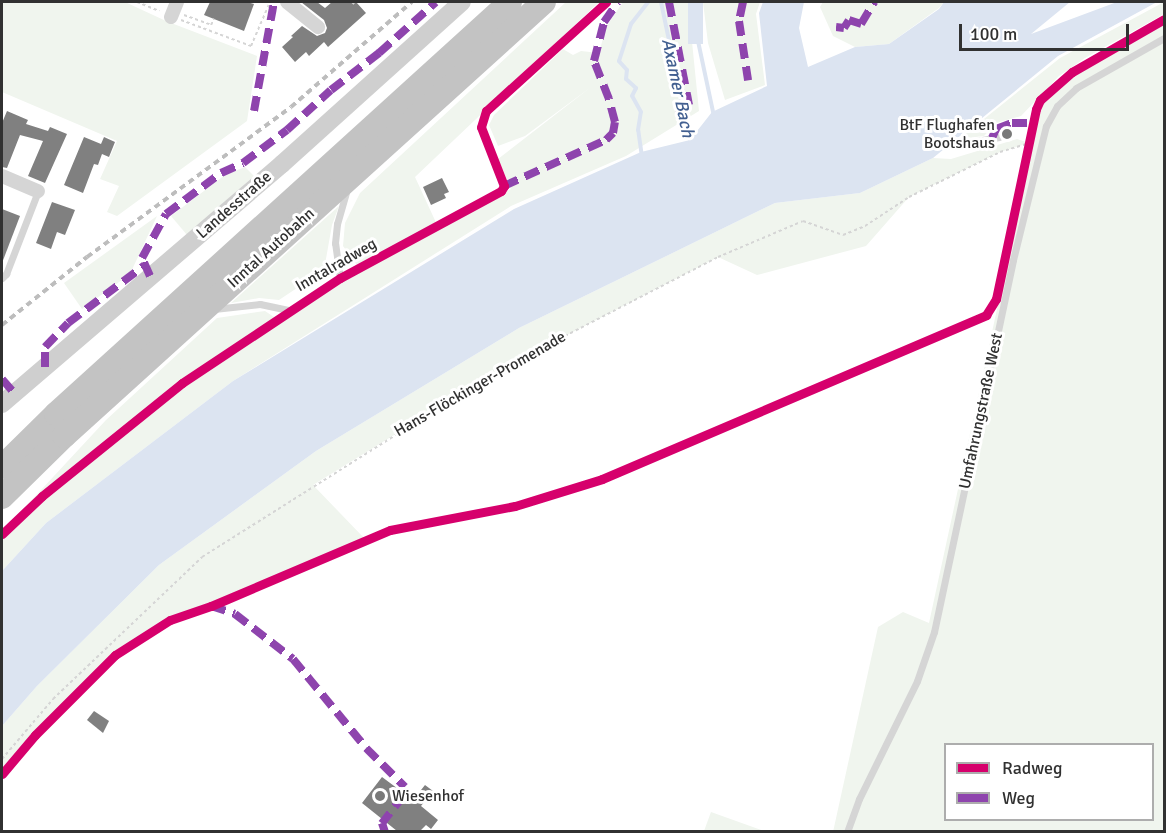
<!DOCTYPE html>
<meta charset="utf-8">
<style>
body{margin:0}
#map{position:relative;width:1166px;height:833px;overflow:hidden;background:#fff;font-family:Signika,sans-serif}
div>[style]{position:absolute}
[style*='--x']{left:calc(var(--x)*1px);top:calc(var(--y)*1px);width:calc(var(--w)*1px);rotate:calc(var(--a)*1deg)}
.green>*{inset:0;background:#f0f5ee}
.water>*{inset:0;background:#dce4f1;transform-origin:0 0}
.stream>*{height:4px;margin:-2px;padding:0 2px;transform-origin:2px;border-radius:2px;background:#dce4f1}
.building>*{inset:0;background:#808080}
.path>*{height:2px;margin-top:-1px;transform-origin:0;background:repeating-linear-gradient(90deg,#d5d5d5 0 3px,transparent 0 6px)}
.lane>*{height:7px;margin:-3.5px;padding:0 3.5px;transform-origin:3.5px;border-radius:3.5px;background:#d5d5d5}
.street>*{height:14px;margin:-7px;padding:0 7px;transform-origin:7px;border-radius:7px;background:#d5d5d5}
.secondary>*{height:18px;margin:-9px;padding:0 9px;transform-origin:9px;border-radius:9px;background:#cfcfcf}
.highway>*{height:24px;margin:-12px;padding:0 12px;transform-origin:12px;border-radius:12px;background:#c3c3c3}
.rail>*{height:4px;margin-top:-2px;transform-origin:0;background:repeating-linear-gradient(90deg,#bdbdbd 0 6px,transparent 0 10.5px)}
.quiet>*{height:8px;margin-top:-4px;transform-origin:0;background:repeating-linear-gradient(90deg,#8e44ad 0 15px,transparent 0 23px)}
.cycleway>*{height:9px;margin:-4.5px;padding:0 4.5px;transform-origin:4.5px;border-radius:4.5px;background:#d6006c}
.dots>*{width:16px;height:16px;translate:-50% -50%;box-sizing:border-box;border:3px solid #fff;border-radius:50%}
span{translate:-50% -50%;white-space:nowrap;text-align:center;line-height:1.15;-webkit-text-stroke:6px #fff;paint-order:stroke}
.poi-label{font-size:16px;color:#313131}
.right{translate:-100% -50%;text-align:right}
.left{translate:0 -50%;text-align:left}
.street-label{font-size:16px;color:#313131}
.water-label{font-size:18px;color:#425f90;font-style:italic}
.frame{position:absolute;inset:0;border:3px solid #313131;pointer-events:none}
.legend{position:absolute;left:944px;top:743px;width:210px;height:78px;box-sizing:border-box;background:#fff;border:2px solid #adadad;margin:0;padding:8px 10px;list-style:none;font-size:18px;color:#313131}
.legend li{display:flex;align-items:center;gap:12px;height:30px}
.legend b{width:30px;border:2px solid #adadad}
.scale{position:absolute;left:959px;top:24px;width:170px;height:27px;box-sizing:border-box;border:3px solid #313131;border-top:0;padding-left:8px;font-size:18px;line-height:21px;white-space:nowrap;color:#313131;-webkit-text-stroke:4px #fff;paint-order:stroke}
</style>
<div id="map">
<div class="green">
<div style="clip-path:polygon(2px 2px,125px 2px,166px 21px,257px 56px,247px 121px,117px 216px,107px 212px,119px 186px,100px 179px,117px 141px,2px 92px)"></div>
<div style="clip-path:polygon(566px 2px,599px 2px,415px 177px,439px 229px,511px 189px,498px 159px,591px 87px,525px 136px,498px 146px,489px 125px,494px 115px,563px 49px,573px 55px,581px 51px,599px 53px,606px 27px,623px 2px,688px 2px,699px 111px,626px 156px,511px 206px,233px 381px,46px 523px,2px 571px,2px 532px,106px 420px,217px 318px,265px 311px,277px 319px,359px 268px,343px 246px,345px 223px,360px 193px)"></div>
<div style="clip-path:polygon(703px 2px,760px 2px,756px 14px,765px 85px,725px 100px,708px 43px)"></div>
<div style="clip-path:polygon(823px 2px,944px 2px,939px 8px,889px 44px,855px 47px,833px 36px,820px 7px)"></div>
<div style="clip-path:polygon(1164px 2px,1164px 14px,1085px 58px,1059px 76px,1021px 116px,996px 123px,984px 136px,968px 138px,964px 135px,1060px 58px)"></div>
<div style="clip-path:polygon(evenodd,1164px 23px,1164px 831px,833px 832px,878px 627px,903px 612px,929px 623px,1041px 106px,1051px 92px,1072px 75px,1164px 23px,946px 744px,1152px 744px,1152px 820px,946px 820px,946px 744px)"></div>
<div style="clip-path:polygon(1017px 139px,1029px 143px,1000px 152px,909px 197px,866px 246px,757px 275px,718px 257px,501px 369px,313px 485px,365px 539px,211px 606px,170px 620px,115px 655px,35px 734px,2px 774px,2px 726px,37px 686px,159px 565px,316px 451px,519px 328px,775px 203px,860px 193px,933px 158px,951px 159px)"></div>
<div style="clip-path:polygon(245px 167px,254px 176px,187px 235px,171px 216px,225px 175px)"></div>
<div style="clip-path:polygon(339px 206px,332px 225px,324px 270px,279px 300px,259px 298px,231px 303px)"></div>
<div style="clip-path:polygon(157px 216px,130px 274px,82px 309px,64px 283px)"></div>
<div style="clip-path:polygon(711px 812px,764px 831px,704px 831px)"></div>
</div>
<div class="water">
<div style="left:688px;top:2px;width:15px;height:42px"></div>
<div style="clip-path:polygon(763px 2px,804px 2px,799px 28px,808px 67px,855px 47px,889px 44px,939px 9px,944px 2px,1070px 2px,1031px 34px,1117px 2px,1157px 2px,1058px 56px,933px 158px,860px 193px,775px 203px,519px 328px,316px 451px,159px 565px,37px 686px,2px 726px,2px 571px,46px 523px,233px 381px,514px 209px,641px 152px,690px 140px,712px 112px,767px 86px,759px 13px)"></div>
</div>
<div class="stream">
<div style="--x:661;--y:2;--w:146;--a:78.2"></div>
<div style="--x:698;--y:41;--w:77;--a:78"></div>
<div style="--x:642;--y:157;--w:27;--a:-98"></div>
<div style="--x:638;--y:130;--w:18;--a:-81"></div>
<div style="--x:641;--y:112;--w:18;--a:-119"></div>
<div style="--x:632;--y:96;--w:9;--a:-63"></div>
<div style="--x:636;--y:88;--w:13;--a:-138"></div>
<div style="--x:626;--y:79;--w:9;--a:-84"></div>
<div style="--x:627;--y:70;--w:12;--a:-132"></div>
<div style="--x:619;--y:61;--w:39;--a:-72"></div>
<div style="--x:631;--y:24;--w:28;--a:-52"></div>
</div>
<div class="building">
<div style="clip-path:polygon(210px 2px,247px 2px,254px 4px,244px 31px,204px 15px)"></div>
<div style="clip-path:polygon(301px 2px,317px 2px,325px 8px,332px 2px,356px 2px,366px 13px,328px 47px,324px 42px,309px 56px,306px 52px,295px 62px,282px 47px,293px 37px,291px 36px,302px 26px,317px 36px,325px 33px,327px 28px,324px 20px)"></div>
<div style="clip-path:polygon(7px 111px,28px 120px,26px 124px,48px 131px,50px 127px,67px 134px,45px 183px,28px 176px,43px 141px,20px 135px,7px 168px,2px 167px,2px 123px)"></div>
<div style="clip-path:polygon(84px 137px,101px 144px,104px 137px,115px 142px,109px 157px,102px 154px,98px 165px,94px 164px,83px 193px,64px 185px)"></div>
<div style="clip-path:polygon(442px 178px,449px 192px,444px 194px,446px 198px,431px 205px,423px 187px)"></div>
<div style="clip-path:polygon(52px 202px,75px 210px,65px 235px,57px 232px,51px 249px,36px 243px)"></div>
<div style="clip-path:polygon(2px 209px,20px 216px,2px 263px)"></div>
<div style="clip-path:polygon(94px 711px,109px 721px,103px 733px,87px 720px)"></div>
<div style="clip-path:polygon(382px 777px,413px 800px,425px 785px,433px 791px,421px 806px,438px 820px,431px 829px,426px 825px,420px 831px,397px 831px,362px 803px)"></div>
</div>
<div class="path">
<div style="--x:137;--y:2;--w:24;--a:22"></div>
<div style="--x:352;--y:2;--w:3;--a:45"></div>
<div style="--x:184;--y:15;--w:29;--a:20"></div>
<div style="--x:211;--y:25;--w:7;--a:-63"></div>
<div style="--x:181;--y:20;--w:75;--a:20.4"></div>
<div style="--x:251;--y:46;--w:48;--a:-66.6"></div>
<div style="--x:2;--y:759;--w:79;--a:-49.6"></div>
<div style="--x:53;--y:699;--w:206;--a:-43.6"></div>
<div style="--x:202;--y:557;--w:353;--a:-32.2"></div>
<div style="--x:501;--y:369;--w:244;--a:-27.3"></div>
<div style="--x:718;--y:257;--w:92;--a:-23"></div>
<div style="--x:803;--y:221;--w:42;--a:19.3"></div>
<div style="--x:843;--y:235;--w:24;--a:-22"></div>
<div style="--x:865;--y:226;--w:53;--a:-33.4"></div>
<div style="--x:909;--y:197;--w:102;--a:-26.3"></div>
<div style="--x:1000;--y:152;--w:30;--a:-17"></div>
</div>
<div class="lane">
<div style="--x:948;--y:146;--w:52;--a:-10"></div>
<div style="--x:2;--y:278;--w:6;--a:-45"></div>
<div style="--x:6;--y:274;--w:89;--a:-68.9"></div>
<div style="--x:340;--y:278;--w:35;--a:-98"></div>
<div style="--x:335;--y:243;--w:19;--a:-84"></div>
<div style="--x:337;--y:224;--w:35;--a:-74"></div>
<div style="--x:214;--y:309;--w:46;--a:-6.2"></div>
<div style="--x:260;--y:304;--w:30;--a:12"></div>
<div style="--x:847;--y:832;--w:35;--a:-70"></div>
<div style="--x:859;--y:799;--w:131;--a:-63.8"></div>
<div style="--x:917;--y:681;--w:52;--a:-70.9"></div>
<div style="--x:934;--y:632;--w:380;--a:-78"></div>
<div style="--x:1013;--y:260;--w:138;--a:-76.2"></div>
<div style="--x:1046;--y:126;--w:23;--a:-61"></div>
<div style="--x:1057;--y:106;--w:26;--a:-43"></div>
<div style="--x:1076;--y:88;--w:101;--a:-29.6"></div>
</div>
<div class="street">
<div style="--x:287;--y:2;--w:40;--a:39"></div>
<div style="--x:171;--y:17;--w:16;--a:-68"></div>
<div style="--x:2;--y:176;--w:39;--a:23"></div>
</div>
<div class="secondary">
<div style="--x:2;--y:404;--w:369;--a:-40.6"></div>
<div style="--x:282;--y:164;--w:242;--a:-42"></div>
</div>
<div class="highway">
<div style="--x:2;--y:467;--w:76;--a:-44.5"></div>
<div style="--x:56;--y:414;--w:613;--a:-42.22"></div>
<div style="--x:2;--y:497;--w:87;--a:-44.5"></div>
<div style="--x:64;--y:436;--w:647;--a:-42.12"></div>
</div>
<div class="rail">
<div style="--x:2;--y:325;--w:109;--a:-38.7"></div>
<div style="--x:87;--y:257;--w:253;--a:-36.3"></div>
<div style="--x:291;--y:107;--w:160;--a:-41"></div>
</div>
<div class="quiet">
<div style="--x:669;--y:2;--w:105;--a:79"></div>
<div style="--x:689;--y:105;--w:15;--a:164"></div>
<div style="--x:743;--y:2;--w:19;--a:102"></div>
<div style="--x:739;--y:21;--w:60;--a:81.3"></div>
<div style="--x:836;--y:27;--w:8;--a:7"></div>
<div style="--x:844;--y:28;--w:9;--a:-58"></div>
<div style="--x:849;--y:20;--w:13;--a:18"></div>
<div style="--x:861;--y:24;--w:26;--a:-59"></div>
<div style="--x:254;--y:111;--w:111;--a:-79.6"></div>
<div style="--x:992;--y:138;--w:10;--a:-66"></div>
<div style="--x:996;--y:129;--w:17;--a:-21"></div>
<div style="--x:1012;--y:123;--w:21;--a:0"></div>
<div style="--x:504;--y:186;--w:112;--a:-24.3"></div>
<div style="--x:606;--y:140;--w:10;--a:-45"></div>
<div style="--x:613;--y:133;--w:11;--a:-80"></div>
<div style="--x:615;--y:122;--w:24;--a:-105"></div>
<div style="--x:609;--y:99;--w:41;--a:-111.5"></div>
<div style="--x:594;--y:61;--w:40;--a:-75.6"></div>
<div style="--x:604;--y:22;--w:24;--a:-55"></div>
<div style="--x:150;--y:276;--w:20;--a:-114"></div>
<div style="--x:142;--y:258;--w:50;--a:-61.4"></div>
<div style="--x:166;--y:214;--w:69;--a:-36.7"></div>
<div style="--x:221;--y:173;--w:24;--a:-24"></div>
<div style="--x:243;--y:163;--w:55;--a:-36.9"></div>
<div style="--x:287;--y:130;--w:59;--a:-42.3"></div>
<div style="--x:331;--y:90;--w:61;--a:-37.6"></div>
<div style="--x:379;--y:53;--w:76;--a:-41.8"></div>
<div style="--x:45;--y:367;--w:20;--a:-90"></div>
<div style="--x:45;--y:347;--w:33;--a:-46"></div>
<div style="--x:68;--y:323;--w:96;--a:-37"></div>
<div style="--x:2;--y:379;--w:18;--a:49"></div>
<div style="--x:211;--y:606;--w:25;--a:18"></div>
<div style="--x:235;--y:614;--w:73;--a:37.8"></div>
<div style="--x:293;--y:659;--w:115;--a:50.6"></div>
<div style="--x:366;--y:748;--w:55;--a:45"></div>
<div style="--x:405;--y:787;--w:8;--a:97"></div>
<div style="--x:404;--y:795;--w:36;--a:128"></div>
<div style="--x:382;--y:823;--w:9;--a:72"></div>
</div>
<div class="cycleway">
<div style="--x:2;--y:534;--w:55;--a:-43.5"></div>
<div style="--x:42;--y:496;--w:180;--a:-38.9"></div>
<div style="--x:182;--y:383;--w:190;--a:-33.6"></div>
<div style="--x:340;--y:278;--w:183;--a:-28.4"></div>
<div style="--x:501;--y:191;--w:6;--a:-59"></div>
<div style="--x:504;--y:186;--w:63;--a:-111.3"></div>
<div style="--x:481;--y:127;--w:17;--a:-73"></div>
<div style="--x:486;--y:111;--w:162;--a:-42.2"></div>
<div style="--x:2;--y:774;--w:51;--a:-49.8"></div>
<div style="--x:35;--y:735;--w:113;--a:-45"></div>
<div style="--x:115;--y:655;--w:65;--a:-32.5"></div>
<div style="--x:170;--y:620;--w:43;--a:-18.9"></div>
<div style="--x:211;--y:606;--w:194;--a:-23"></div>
<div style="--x:390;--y:530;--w:127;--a:-10.9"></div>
<div style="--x:515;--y:506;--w:91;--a:-17.2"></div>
<div style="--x:602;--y:479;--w:418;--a:-23.1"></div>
<div style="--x:986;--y:315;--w:19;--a:-58"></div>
<div style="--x:996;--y:299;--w:194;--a:-78.1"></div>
<div style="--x:1036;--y:109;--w:10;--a:-66"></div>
<div style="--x:1040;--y:100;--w:43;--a:-41.2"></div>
<div style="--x:1072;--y:72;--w:106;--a:-29.9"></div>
</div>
<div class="dots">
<div style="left:1007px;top:134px;background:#797979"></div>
<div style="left:380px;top:796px;background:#797979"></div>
</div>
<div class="poi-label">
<span class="right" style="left:995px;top:134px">BtF Flughafen<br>Bootshaus</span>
<span class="left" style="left:392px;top:796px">Wiesenhof</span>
</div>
<div class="street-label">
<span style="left:234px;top:205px;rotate:-41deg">Landesstraße</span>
<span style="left:271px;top:248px;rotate:-42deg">Inntal Autobahn</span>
<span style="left:336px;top:265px;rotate:-30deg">Inntalradweg</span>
<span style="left:480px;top:384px;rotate:-30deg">Hans-Flöckinger-Promenade</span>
<span style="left:981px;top:411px;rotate:-78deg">Umfahrungstraße West</span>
</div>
<div class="water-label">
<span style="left:678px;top:88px;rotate:78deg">Axamer Bach</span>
</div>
<div class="frame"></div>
<ul class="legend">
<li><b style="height:8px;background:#d6006c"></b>Radweg</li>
<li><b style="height:8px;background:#8e44ad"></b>Weg</li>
</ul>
<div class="scale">100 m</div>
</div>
